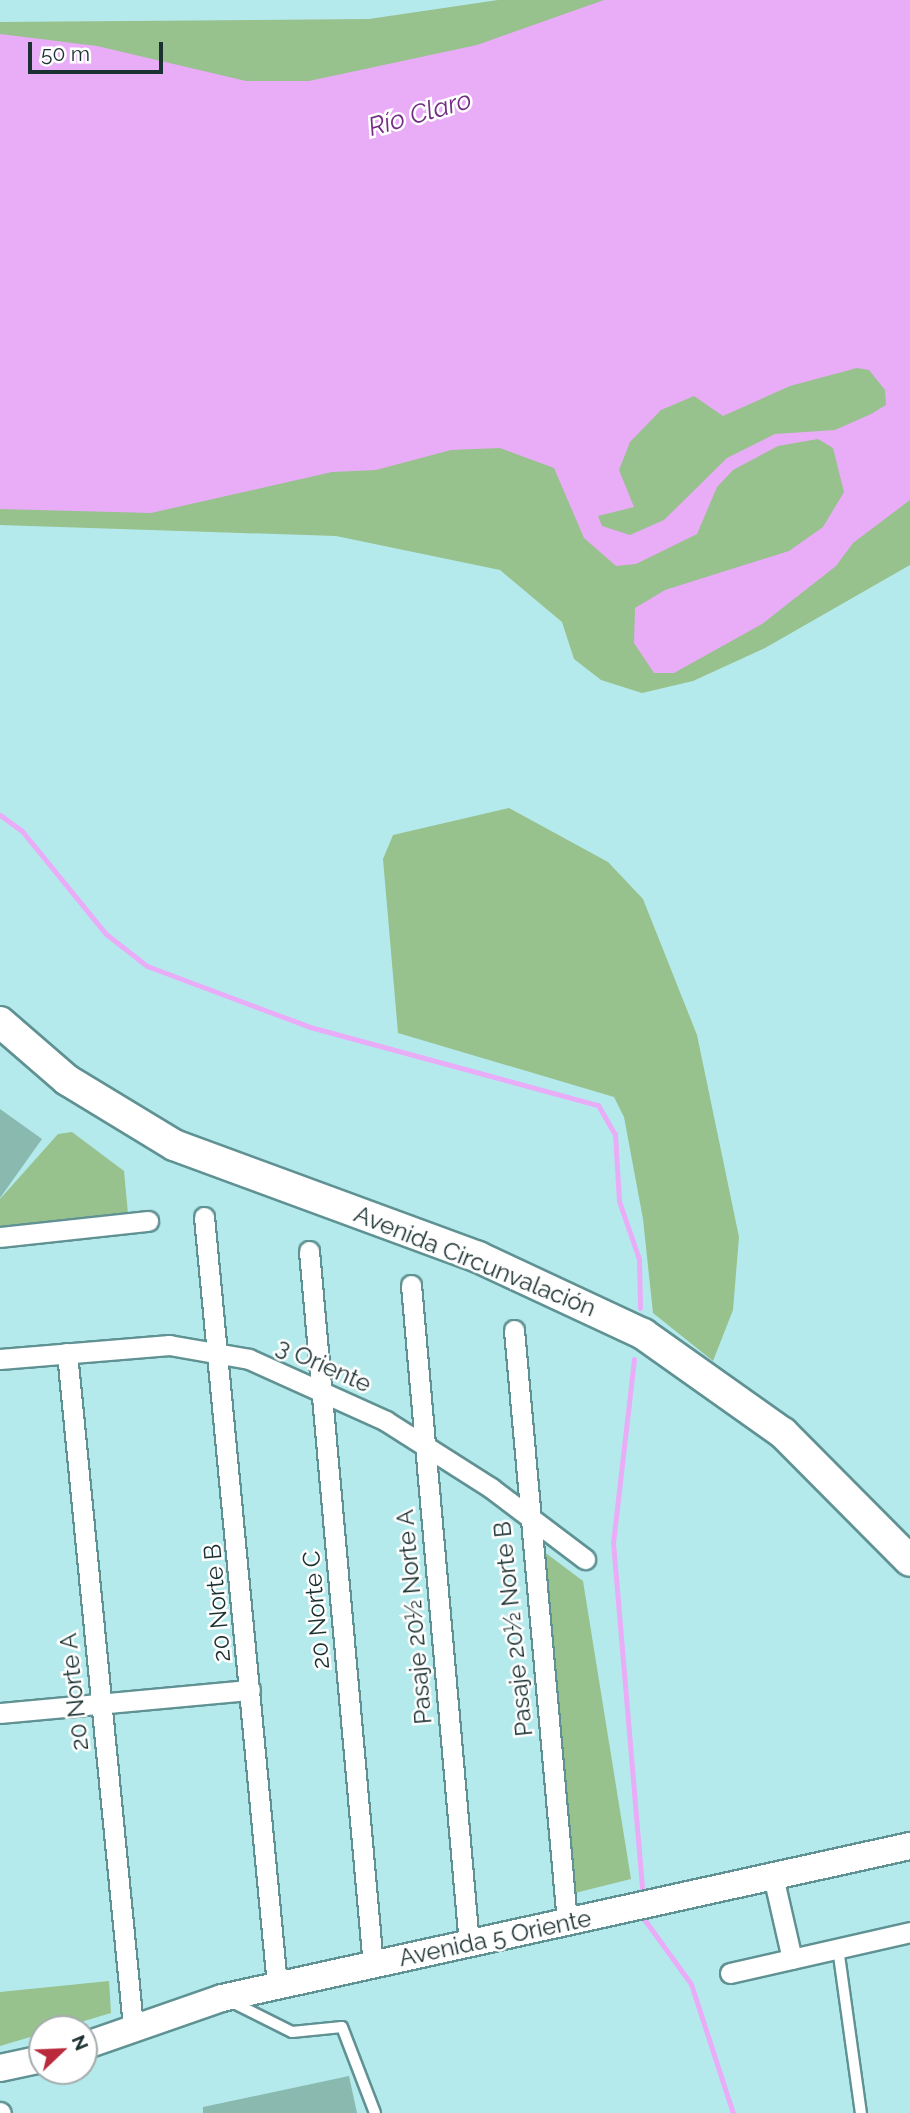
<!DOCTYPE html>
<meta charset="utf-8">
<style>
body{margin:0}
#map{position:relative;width:910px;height:2113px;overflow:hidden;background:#b5eaec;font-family:Raleway,sans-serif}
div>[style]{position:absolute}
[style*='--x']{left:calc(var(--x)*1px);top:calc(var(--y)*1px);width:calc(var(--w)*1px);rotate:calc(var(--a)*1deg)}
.green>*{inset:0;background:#97c18d}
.water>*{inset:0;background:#e9adf8}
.stream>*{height:5px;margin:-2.5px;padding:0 2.5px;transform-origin:2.5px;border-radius:2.5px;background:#e9adf8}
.building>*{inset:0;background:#89b9af}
.roads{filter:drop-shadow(2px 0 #609294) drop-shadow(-2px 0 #609294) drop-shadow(0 2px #609294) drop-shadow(0 -2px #609294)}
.lane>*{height:10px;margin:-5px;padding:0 5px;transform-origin:5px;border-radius:5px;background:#fff}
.street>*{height:19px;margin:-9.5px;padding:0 9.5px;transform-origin:9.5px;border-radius:9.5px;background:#fff}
.secondary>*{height:26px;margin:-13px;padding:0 13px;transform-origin:13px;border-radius:13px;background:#fff}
.primary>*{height:30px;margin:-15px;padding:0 15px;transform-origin:15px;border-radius:15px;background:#fff}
span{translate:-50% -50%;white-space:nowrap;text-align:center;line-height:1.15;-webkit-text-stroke:5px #fff;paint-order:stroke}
.street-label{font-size:24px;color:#1b3031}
.water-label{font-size:26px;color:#732d84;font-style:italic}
.north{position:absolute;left:28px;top:2015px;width:70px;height:70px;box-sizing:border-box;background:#fff;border:2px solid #a4acad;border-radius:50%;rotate:67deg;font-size:19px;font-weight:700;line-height:28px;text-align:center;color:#1b3031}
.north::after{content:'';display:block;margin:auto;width:24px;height:32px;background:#ba293c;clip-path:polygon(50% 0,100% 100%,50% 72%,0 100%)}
.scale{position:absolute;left:28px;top:42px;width:135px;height:32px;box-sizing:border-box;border:4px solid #1b3031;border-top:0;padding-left:9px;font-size:21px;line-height:24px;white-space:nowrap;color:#1b3031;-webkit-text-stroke:5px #fff;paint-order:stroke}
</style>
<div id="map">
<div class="green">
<div style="clip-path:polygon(498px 0,910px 0,910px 565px,765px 648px,693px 681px,642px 693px,601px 680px,574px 659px,562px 622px,500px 570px,336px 536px,0 525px,0 22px,369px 19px)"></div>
<div style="clip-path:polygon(509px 808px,608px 862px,643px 899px,697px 1035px,739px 1237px,733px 1310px,713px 1361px,653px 1313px,643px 1219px,624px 1117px,614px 1097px,398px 1033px,383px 859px,393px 835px)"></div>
<div style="clip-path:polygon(72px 1132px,124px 1171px,128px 1214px,0 1232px,0 1199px,58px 1134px)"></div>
<div style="clip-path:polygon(539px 1548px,583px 1581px,631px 1879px,575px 1893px)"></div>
<div style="clip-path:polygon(109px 1981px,111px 2013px,0 2046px,0 1992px)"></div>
</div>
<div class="water">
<div style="clip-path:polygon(evenodd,604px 0,910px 0,910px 500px,853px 543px,836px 566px,762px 624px,674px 673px,654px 673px,634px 643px,635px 608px,665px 590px,789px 551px,823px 527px,844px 492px,833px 448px,818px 439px,778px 446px,733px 470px,717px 487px,697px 534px,636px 564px,616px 566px,584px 538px,554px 468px,500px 448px,451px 450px,376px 470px,332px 472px,151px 513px,0 509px,0 34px,97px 46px,246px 81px,309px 81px,477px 45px,604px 0,857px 368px,869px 370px,885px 390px,886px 405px,871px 414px,835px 430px,775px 434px,727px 458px,664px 520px,630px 535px,602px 526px,598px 516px,634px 507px,619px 470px,630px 442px,661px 410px,694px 396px,723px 416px,790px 386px,857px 368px)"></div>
</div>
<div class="stream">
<div style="--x:0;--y:815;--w:27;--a:36"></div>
<div style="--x:22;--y:831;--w:133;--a:50.8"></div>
<div style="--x:106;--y:934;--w:52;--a:38"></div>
<div style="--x:147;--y:966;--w:174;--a:20.5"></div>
<div style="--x:310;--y:1027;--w:298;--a:15.2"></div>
<div style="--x:598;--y:1105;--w:34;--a:60"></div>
<div style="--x:615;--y:1134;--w:67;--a:86.6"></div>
<div style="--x:619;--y:1201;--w:61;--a:71"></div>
<div style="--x:639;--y:1259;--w:49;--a:88.8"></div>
<div style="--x:634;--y:1359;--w:184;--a:96.5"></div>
<div style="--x:613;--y:1542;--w:348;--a:85.2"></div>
<div style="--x:644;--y:1919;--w:80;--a:54.1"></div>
<div style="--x:691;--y:1984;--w:136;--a:72"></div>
</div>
<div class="building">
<div style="clip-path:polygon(0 1109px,42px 1139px,0 1198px)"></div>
<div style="clip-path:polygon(349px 2076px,357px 2113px,203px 2113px,203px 2107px)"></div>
</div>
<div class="roads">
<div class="lane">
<div style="--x:838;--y:1948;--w:167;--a:82.1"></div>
<div style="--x:232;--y:2002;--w:67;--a:26.6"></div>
<div style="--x:292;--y:2032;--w:50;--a:-5.7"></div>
<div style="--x:342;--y:2027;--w:92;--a:69"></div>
</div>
<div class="street">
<div style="--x:204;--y:1217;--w:771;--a:84.57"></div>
<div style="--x:0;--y:1237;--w:149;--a:-6.2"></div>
<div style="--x:309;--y:1251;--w:717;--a:84.88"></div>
<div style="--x:411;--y:1285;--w:662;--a:84.97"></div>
<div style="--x:514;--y:1330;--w:594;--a:84.88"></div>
<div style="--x:67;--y:1353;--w:676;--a:84.4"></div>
<div style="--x:0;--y:1359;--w:170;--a:-4.7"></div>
<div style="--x:169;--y:1345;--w:81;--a:9.9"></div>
<div style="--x:249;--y:1359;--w:150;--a:24.3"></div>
<div style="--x:386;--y:1421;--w:125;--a:32.5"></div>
<div style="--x:491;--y:1488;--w:118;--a:37.1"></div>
<div style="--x:0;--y:1713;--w:251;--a:-5.3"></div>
<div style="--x:773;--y:1876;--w:85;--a:77.1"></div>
<div style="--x:730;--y:1973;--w:185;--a:-12.8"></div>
<div style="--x:0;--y:2112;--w:1;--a:45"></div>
</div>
<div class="secondary">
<div style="--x:84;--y:2046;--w:146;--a:-19.2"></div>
<div style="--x:222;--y:1998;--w:705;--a:-12.46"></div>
<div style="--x:0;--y:2068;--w:43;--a:-12.1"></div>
</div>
<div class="primary">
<div style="--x:0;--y:1022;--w:89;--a:40.9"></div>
<div style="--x:67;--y:1080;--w:125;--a:31.3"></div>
<div style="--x:174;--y:1145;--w:324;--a:20.2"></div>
<div style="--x:478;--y:1257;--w:182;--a:25"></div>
<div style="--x:643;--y:1334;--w:171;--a:35.3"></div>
<div style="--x:783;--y:1433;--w:180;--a:45.2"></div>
</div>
</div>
<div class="street-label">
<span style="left:475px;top:1261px;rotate:22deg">Avenida Circunvalación</span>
<span style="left:324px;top:1365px;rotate:24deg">3 Oriente</span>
<span style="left:217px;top:1603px;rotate:-95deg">20 Norte B</span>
<span style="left:316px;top:1610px;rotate:-95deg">20 Norte C</span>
<span style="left:414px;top:1617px;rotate:-95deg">Pasaje 20½ Norte A</span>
<span style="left:513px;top:1629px;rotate:-96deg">Pasaje 20½ Norte B</span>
<span style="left:74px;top:1692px;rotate:-96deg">20 Norte A</span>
<span style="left:495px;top:1938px;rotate:-12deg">Avenida 5 Oriente</span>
</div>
<div class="water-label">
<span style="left:420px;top:114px;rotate:-16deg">Río Claro</span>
</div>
<div class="north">N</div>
<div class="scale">50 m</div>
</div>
